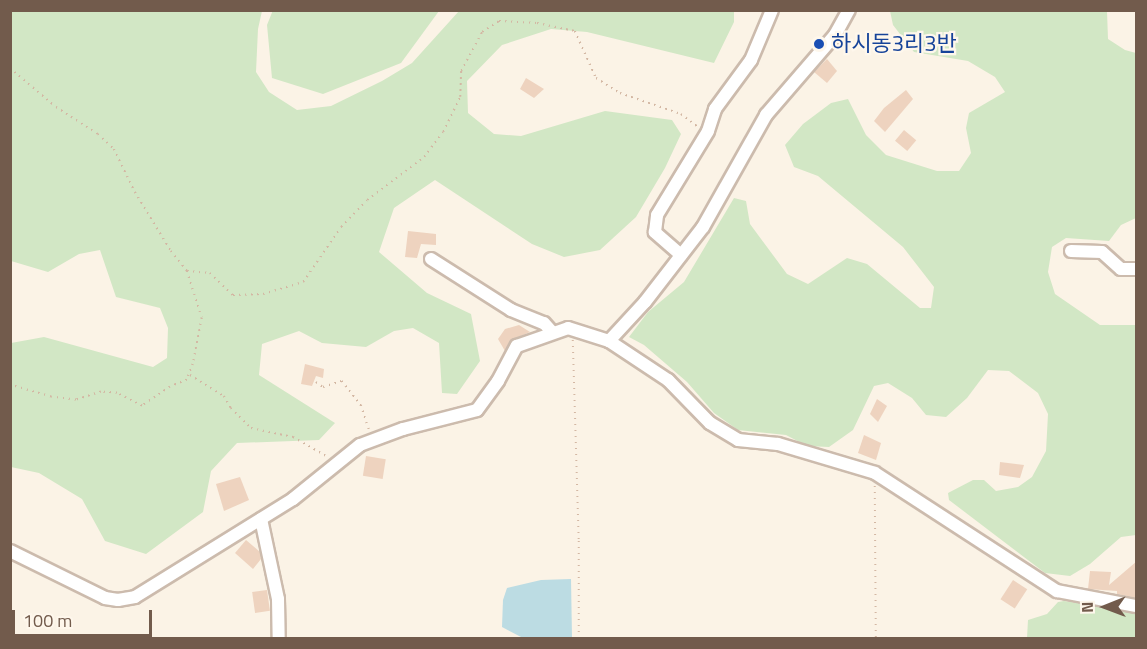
<!DOCTYPE html>
<meta charset="utf-8">
<style>
body{margin:0}
#map{position:relative;width:1147px;height:649px;overflow:hidden;background:#fbf3e6;font-family:"Titillium Web","Noto Sans KR",sans-serif}
div>[style]{position:absolute}
[style*='--x']{left:calc(var(--x)*1px);top:calc(var(--y)*1px);width:calc(var(--w)*1px);rotate:calc(var(--a)*1deg)}
.green>*{inset:0;background:#d2e7c5}
.water>*{inset:0;background:#bcdce3}
.building>*{inset:0;background:#eed3bf;transform-origin:0 0}
.path>*{height:1.5px;margin-top:-0.75px;transform-origin:0;background:repeating-linear-gradient(90deg,#d3b7a3 0 1.5px,transparent 0 6px)}
.roads{filter:drop-shadow(2px 0 #ccbbad) drop-shadow(-2px 0 #ccbbad) drop-shadow(0 2px #ccbbad) drop-shadow(0 -2px #ccbbad)}
.minor>*{height:12px;margin:-6px;padding:0 6px;transform-origin:6px;border-radius:6px;background:#fff}
.dots>*{width:16px;height:16px;translate:-50% -50%;box-sizing:border-box;border:3px solid #fef7ec;border-radius:50%}
span{translate:-50% -50%;white-space:nowrap;text-align:center;line-height:1.15;-webkit-text-stroke:4.5px #fef7ec;paint-order:stroke}
.transit-label{font-size:22px;color:#164399}
.left{translate:0 -50%;text-align:left}
.frame{position:absolute;inset:0;border:12px solid #725b4c;pointer-events:none}
.north{position:absolute;left:1075px;top:577px;width:60px;height:60px;-webkit-text-stroke:4px #fef7ec;paint-order:stroke;rotate:269deg;font-size:16px;font-weight:700;line-height:24px;text-align:center;color:#725b4c}
.north::after{content:'';display:block;margin:auto;width:21px;height:27px;background:#725b4c;clip-path:polygon(50% 0,100% 100%,50% 72%,0 100%)}
.scale{position:absolute;left:12px;top:610px;width:140px;height:27px;box-sizing:border-box;border:3px solid #725b4c;border-top:0;padding-left:8px;font-size:18px;line-height:21px;white-space:nowrap;color:#725b4c;-webkit-text-stroke:4px #fef7ec;paint-order:stroke}
</style>
<div id="map">
<div class="green">
<div style="clip-path:polygon(11px 10px,262px 11px,258px 29px,256px 72px,269px 92px,297px 110px,331px 106px,382px 81px,412px 63px,459px 11px,734px 10px,734px 22px,714px 63px,587px 32px,551px 29px,502px 45px,467px 81px,468px 113px,494px 134px,521px 136px,605px 111px,672px 120px,681px 134px,665px 168px,636px 217px,600px 250px,564px 257px,532px 244px,435px 180px,394px 208px,379px 252px,427px 293px,471px 314px,480px 361px,457px 394px,442px 393px,439px 343px,413px 328px,394px 331px,366px 347px,322px 343px,299px 331px,262px 344px,259px 375px,335px 423px,319px 440px,237px 443px,211px 471px,203px 512px,146px 554px,105px 541px,82px 499px,39px 473px,11px 467px,11px 343px,44px 337px,153px 367px,167px 358px,168px 328px,160px 308px,116px 297px,100px 250px,79px 254px,48px 272px,11px 261px)"></div>
<div style="clip-path:polygon(273px 10px,439px 10px,439px 11px,401px 63px,323px 94px,272px 78px,267px 25px)"></div>
<div style="clip-path:polygon(890px 11px,1107px 11px,1108px 39px,1125px 50px,1136px 53px,1136px 218px,1121px 225px,1109px 241px,1066px 238px,1052px 247px,1048px 272px,1055px 294px,1100px 325px,1136px 325px,1136px 535px,1121px 537px,1090px 564px,1070px 576px,1045px 573px,949px 500px,948px 493px,973px 480px,984px 480px,996px 491px,1018px 487px,1032px 477px,1046px 451px,1048px 414px,1038px 393px,1009px 371px,988px 370px,967px 398px,946px 417px,926px 415px,912px 398px,888px 383px,874px 386px,853px 430px,829px 447px,807px 446px,786px 435px,738px 430px,714px 413px,687px 382px,644px 345px,629px 337px,648px 312px,684px 282px,734px 198px,746px 201px,750px 224px,787px 274px,808px 284px,847px 258px,867px 264px,920px 308px,931px 308px,934px 287px,903px 247px,818px 176px,794px 167px,785px 145px,803px 124px,831px 103px,848px 99px,866px 135px,886px 155px,937px 171px,959px 171px,971px 153px,966px 128px,969px 113px,1005px 92px,995px 77px,968px 61px,914px 52px,893px 25px)"></div>
<div style="clip-path:polygon(1064px 601px,1136px 611px,1136px 638px,1027px 638px,1028px 620px,1047px 614px,1058px 602px)"></div>
</div>
<div class="water">
<div style="clip-path:polygon(571px 579px,572px 638px,523px 638px,502px 627px,503px 600px,507px 588px,541px 580px)"></div>
</div>
<div class="building">
<div style="clip-path:polygon(827px 59px,837px 71px,827px 83px,814px 72px)"></div>
<div style="clip-path:polygon(526px 78px,544px 89px,534px 98px,520px 89px)"></div>
<div style="clip-path:polygon(906px 90px,913px 99px,885px 132px,874px 121px,884px 108px)"></div>
<div style="left:904px;top:130px;width:16px;height:14px;rotate:40deg"></div>
<div style="clip-path:polygon(408px 231px,436px 234px,436px 245px,421px 244px,417px 258px,405px 257px)"></div>
<div style="clip-path:polygon(519px 325px,530px 332px,514px 339px,505px 351px,498px 339px,505px 329px)"></div>
<div style="clip-path:polygon(305px 364px,324px 369px,323px 378px,316px 376px,312px 386px,301px 384px)"></div>
<div style="clip-path:polygon(877px 399px,887px 406px,878px 422px,870px 414px)"></div>
<div style="clip-path:polygon(864px 435px,881px 443px,876px 460px,858px 453px)"></div>
<div style="left:366px;top:456px;width:20px;height:20px;rotate:9deg"></div>
<div style="clip-path:polygon(1000px 462px,1024px 465px,1020px 478px,999px 475px)"></div>
<div style="clip-path:polygon(240px 477px,249px 500px,224px 511px,216px 484px)"></div>
<div style="clip-path:polygon(246px 540px,260px 552px,261px 559px,253px 569px,235px 553px)"></div>
<div style="clip-path:polygon(1137px 561px,1137px 598px,1117px 594px,1117px 591px,1088px 589px,1090px 571px,1111px 572px,1109px 585px)"></div>
<div style="left:1013px;top:580px;width:17px;height:23px;rotate:33deg"></div>
<div style="left:267px;top:590px;width:21px;height:15px;rotate:82deg"></div>
</div>
<div class="path">
<div style="--x:10;--y:68;--w:60;--a:40.3"></div>
<div style="--x:56;--y:107;--w:50;--a:32.7"></div>
<div style="--x:98;--y:134;--w:22;--a:43"></div>
<div style="--x:114;--y:149;--w:48;--a:64"></div>
<div style="--x:135;--y:192;--w:69;--a:58.6"></div>
<div style="--x:171;--y:251;--w:26;--a:51"></div>
<div style="--x:187;--y:271;--w:49;--a:72.3"></div>
<div style="--x:202;--y:318;--w:47;--a:101.1"></div>
<div style="--x:193;--y:364;--w:17;--a:111"></div>
<div style="--x:187;--y:380;--w:18;--a:158"></div>
<div style="--x:170;--y:387;--w:34;--a:146"></div>
<div style="--x:142;--y:406;--w:28;--a:-153"></div>
<div style="--x:117;--y:393;--w:16;--a:-176"></div>
<div style="--x:101;--y:392;--w:26;--a:162"></div>
<div style="--x:76;--y:400;--w:25;--a:-173"></div>
<div style="--x:51;--y:397;--w:43;--a:-163.7"></div>
<div style="--x:187;--y:271;--w:23;--a:5"></div>
<div style="--x:210;--y:273;--w:32;--a:44"></div>
<div style="--x:233;--y:295;--w:30;--a:-2"></div>
<div style="--x:263;--y:294;--w:42;--a:-16.7"></div>
<div style="--x:303;--y:282;--w:67;--a:-55.4"></div>
<div style="--x:341;--y:227;--w:37;--a:-46"></div>
<div style="--x:367;--y:200;--w:71;--a:-37"></div>
<div style="--x:424;--y:157;--w:31;--a:-53"></div>
<div style="--x:443;--y:132;--w:39;--a:-64"></div>
<div style="--x:460;--y:97;--w:26;--a:-88"></div>
<div style="--x:461;--y:71;--w:44;--a:-61.7"></div>
<div style="--x:482;--y:32;--w:20;--a:-33"></div>
<div style="--x:499;--y:21;--w:38;--a:3"></div>
<div style="--x:537;--y:23;--w:39;--a:12"></div>
<div style="--x:575;--y:31;--w:51;--a:65.9"></div>
<div style="--x:596;--y:78;--w:28;--a:32"></div>
<div style="--x:620;--y:93;--w:65;--a:19"></div>
<div style="--x:681;--y:114;--w:21;--a:37"></div>
<div style="--x:573;--y:340;--w:201;--a:88.3"></div>
<div style="--x:579;--y:541;--w:97;--a:90"></div>
<div style="--x:190;--y:375;--w:40;--a:32"></div>
<div style="--x:224;--y:396;--w:14;--a:60"></div>
<div style="--x:231;--y:408;--w:28;--a:45"></div>
<div style="--x:251;--y:428;--w:43;--a:12.1"></div>
<div style="--x:293;--y:437;--w:40;--a:29.7"></div>
<div style="--x:316;--y:382;--w:9;--a:36"></div>
<div style="--x:323;--y:387;--w:20;--a:-18"></div>
<div style="--x:342;--y:381;--w:31;--a:52"></div>
<div style="--x:361;--y:405;--w:26;--a:72"></div>
<div style="--x:875;--y:486;--w:152;--a:89.6"></div>
</div>
<div class="roads">
<div class="minor">
<div style="--x:1071;--y:251;--w:31;--a:2"></div>
<div style="--x:1102;--y:252;--w:25;--a:42"></div>
<div style="--x:1121;--y:269;--w:15;--a:0"></div>
<div style="--x:681;--y:255;--w:35;--a:-139"></div>
<div style="--x:655;--y:232;--w:17;--a:-83"></div>
<div style="--x:657;--y:215;--w:98;--a:-58.7"></div>
<div style="--x:708;--y:131;--w:23;--a:-72"></div>
<div style="--x:715;--y:109;--w:61;--a:-53.7"></div>
<div style="--x:751;--y:60;--w:54;--a:-67.2"></div>
<div style="--x:431;--y:259;--w:95;--a:32.5"></div>
<div style="--x:511;--y:310;--w:35;--a:22"></div>
<div style="--x:544;--y:323;--w:13;--a:48"></div>
<div style="--x:609;--y:341;--w:53;--a:-47.3"></div>
<div style="--x:645;--y:302;--w:95;--a:-52.3"></div>
<div style="--x:703;--y:227;--w:129;--a:-60.6"></div>
<div style="--x:766;--y:115;--w:106;--a:-49.2"></div>
<div style="--x:835;--y:35;--w:29;--a:-61"></div>
<div style="--x:261;--y:519;--w:82;--a:78"></div>
<div style="--x:278;--y:599;--w:39;--a:89"></div>
<div style="--x:10;--y:551;--w:106;--a:26.3"></div>
<div style="--x:105;--y:598;--w:13;--a:9"></div>
<div style="--x:118;--y:600;--w:17;--a:-10"></div>
<div style="--x:135;--y:597;--w:186;--a:-31.8"></div>
<div style="--x:293;--y:499;--w:86;--a:-38.9"></div>
<div style="--x:360;--y:445;--w:46;--a:-20.4"></div>
<div style="--x:403;--y:429;--w:76;--a:-14.4"></div>
<div style="--x:477;--y:410;--w:36;--a:-54"></div>
<div style="--x:498;--y:381;--w:40;--a:-62"></div>
<div style="--x:517;--y:346;--w:54;--a:-19.4"></div>
<div style="--x:568;--y:328;--w:43;--a:17.6"></div>
<div style="--x:609;--y:341;--w:71;--a:33.5"></div>
<div style="--x:668;--y:380;--w:60;--a:45.7"></div>
<div style="--x:710;--y:423;--w:33;--a:31"></div>
<div style="--x:738;--y:440;--w:40;--a:5.7"></div>
<div style="--x:778;--y:444;--w:101;--a:16.6"></div>
<div style="--x:875;--y:473;--w:217;--a:33"></div>
<div style="--x:1057;--y:591;--w:80;--a:10.8"></div>
</div>
</div>
<div class="dots">
<div style="left:819px;top:44px;background:#1a4fb4"></div>
</div>
<div class="transit-label">
<span class="left" style="left:831px;top:44px">하시동3리3반</span>
</div>
<div class="frame"></div>
<div class="north">N</div>
<div class="scale">100 m</div>
</div>
